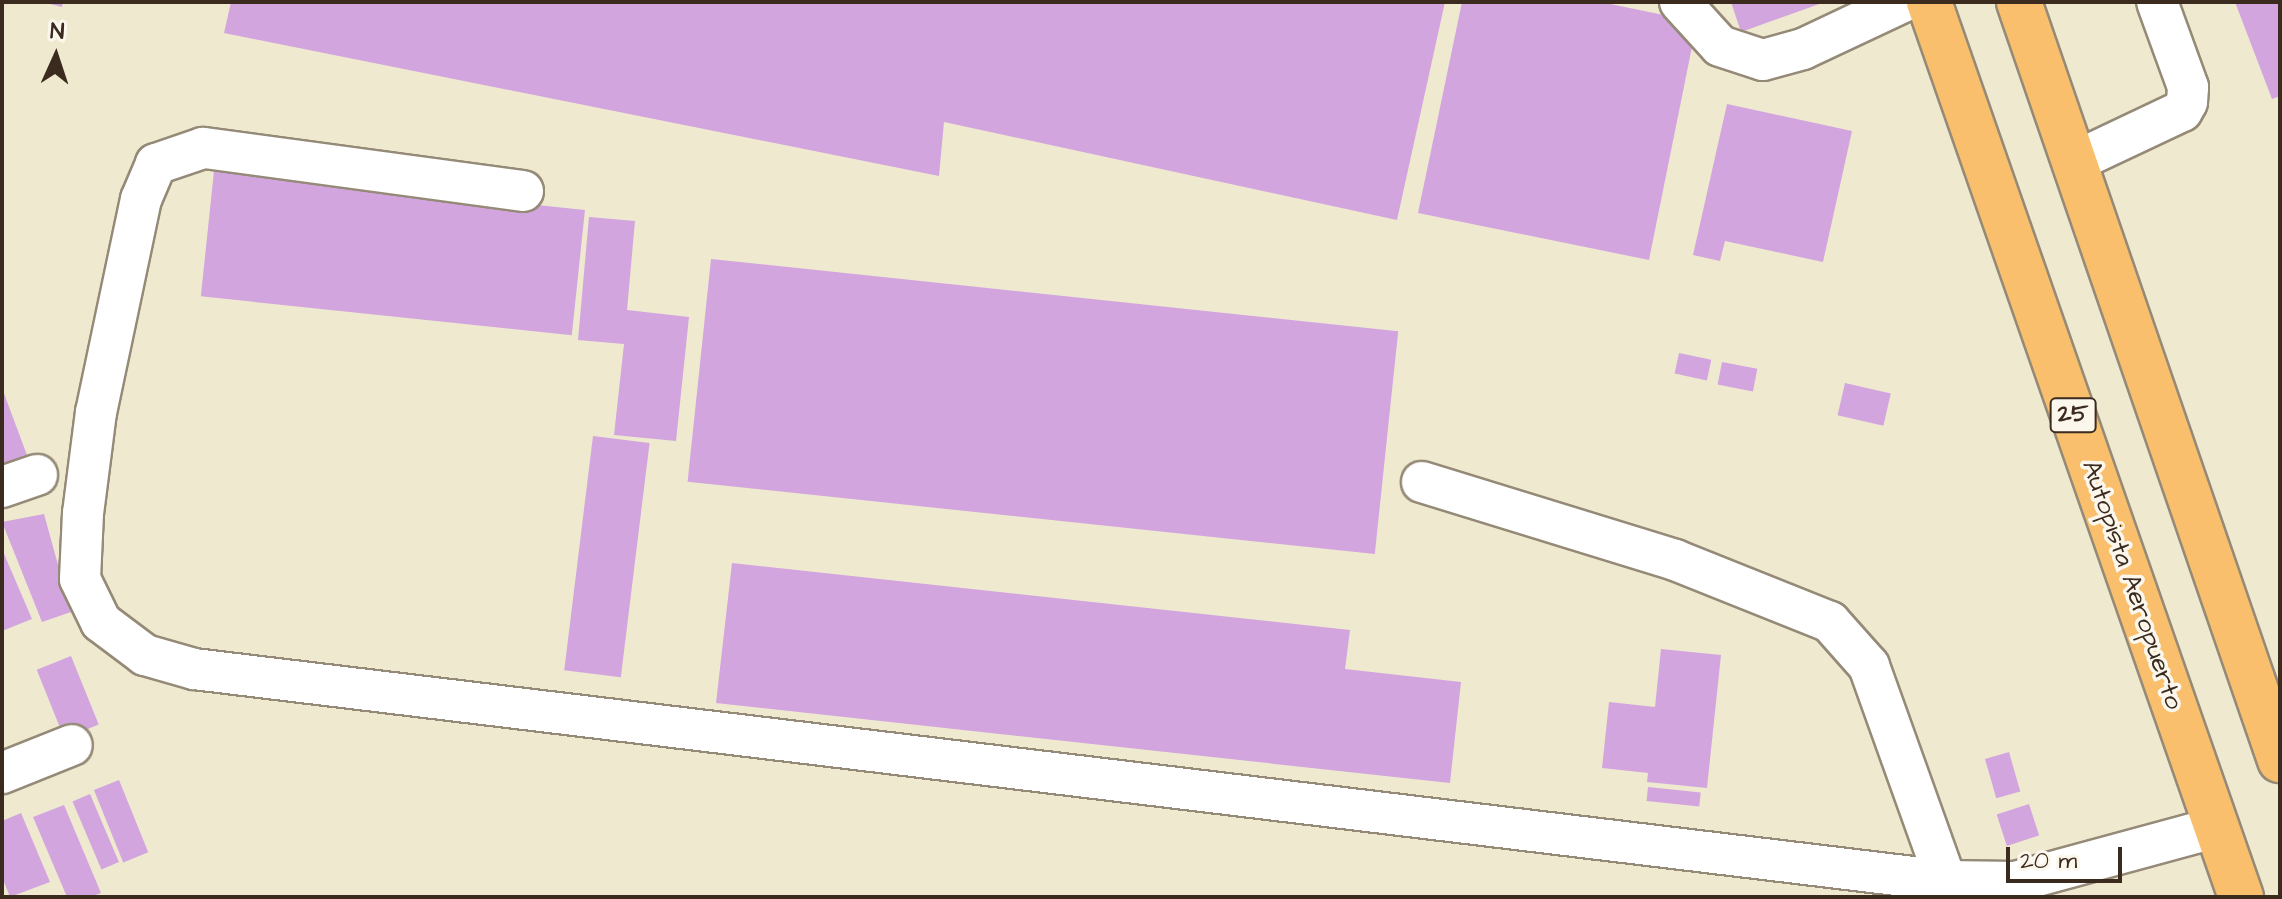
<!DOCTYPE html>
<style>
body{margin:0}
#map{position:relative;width:2282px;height:899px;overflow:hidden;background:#efe9d0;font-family:"Architects Daughter",sans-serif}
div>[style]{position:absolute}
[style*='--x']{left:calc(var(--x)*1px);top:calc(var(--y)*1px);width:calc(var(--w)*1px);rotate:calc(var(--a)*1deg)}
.building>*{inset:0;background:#d2a5df;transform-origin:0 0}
.roads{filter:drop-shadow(2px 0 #958a77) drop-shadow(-2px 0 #958a77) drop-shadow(0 2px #958a77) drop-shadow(0 -2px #958a77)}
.minor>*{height:40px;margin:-20px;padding:0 20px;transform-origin:20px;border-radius:20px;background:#fff}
.highway>*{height:44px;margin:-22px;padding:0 22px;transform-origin:22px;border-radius:22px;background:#f9bf6c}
span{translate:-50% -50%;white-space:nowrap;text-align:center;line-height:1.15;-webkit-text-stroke:7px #fbf7ec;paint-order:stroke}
.shield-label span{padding:2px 6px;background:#fbf7ec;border:2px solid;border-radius:6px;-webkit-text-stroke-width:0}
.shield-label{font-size:24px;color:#3b2a1e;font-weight:700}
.street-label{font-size:26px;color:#3b2a1e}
.frame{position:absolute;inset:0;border:4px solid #3b2a1e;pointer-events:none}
.north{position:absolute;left:16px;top:16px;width:80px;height:80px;-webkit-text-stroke:6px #fbf7ec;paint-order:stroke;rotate:3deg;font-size:22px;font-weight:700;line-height:32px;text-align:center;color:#3b2a1e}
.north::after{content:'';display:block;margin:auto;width:28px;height:36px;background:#3b2a1e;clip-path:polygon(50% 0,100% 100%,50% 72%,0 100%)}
.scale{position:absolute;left:2006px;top:847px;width:116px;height:36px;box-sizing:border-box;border:4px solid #3b2a1e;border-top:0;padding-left:10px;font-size:24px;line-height:28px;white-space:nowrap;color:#3b2a1e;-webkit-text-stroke:6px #fbf7ec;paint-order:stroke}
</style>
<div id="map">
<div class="building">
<div style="clip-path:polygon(42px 2px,63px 2px,62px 7px)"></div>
<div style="clip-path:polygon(231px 2px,1445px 2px,1397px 220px,944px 122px,939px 176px,224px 33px)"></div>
<div style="clip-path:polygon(1462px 2px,1601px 2px,1697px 22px,1649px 260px,1418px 213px)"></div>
<div style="clip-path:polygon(1731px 2px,1825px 2px,1741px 32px)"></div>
<div style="clip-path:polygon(2235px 2px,2280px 2px,2280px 96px,2272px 99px)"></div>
<div style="clip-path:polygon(1727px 104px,1852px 131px,1823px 262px,1725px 241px,1720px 261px,1693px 255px)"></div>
<div style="left:214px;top:171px;width:373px;height:126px;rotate:6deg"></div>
<div style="clip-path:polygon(589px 217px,635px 221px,627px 310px,689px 317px,676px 441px,614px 435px,624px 344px,578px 340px)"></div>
<div style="left:711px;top:259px;width:691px;height:224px;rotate:6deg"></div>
<div style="left:1679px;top:353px;width:33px;height:21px;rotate:12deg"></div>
<div style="left:1722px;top:362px;width:36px;height:23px;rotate:11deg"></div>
<div style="left:1845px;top:383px;width:47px;height:33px;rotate:13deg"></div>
<div style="clip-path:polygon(2px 388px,31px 466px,2px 476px)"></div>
<div style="left:593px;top:436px;width:57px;height:236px;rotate:7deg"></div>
<div style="clip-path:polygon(44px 514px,71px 612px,42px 622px,2px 522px)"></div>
<div style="clip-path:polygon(2px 549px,32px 619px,2px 631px)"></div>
<div style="clip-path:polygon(732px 563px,1350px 630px,1345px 669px,1461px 682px,1450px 783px,716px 703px)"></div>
<div style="clip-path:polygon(1661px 649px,1721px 655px,1707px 788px,1647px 782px,1648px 773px,1602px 768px,1609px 702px,1655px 707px)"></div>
<div style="left:71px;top:656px;width:74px;height:37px;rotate:68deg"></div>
<div style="left:2009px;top:752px;width:41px;height:25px;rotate:74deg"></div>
<div style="left:119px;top:780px;width:78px;height:27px;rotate:68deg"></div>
<div style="left:1648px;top:787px;width:53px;height:14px;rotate:6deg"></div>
<div style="left:90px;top:794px;width:74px;height:19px;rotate:67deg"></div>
<div style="left:2029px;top:804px;width:33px;height:34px;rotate:72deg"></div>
<div style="clip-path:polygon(64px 805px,101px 893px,90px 897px,67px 897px,33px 817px)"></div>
<div style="clip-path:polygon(21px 813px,50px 882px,10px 897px,2px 877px,2px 821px)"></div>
</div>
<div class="roads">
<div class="minor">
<div style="--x:1680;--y:2;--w:59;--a:47.7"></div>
<div style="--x:1720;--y:46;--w:45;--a:18"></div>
<div style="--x:1763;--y:60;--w:41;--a:-15.4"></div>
<div style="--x:1803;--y:49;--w:110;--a:-25.2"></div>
<div style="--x:2074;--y:162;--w:119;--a:-25.3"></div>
<div style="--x:2182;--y:111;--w:10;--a:-61"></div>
<div style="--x:2187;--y:102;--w:15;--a:-86"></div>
<div style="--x:2188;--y:87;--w:90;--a:-110"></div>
<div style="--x:523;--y:191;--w:323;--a:-172.3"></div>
<div style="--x:203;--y:148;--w:50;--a:161.2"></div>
<div style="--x:156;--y:164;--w:38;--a:113"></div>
<div style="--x:141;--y:199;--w:218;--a:101.9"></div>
<div style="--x:96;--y:412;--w:102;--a:97.3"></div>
<div style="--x:83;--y:513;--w:66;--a:92.6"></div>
<div style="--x:80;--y:579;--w:48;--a:64"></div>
<div style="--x:101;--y:622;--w:55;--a:36.9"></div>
<div style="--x:145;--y:655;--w:51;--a:15.9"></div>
<div style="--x:194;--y:669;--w:1765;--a:6.9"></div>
<div style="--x:1946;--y:881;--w:69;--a:0.8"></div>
<div style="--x:2015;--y:882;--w:209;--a:-15.2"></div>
<div style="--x:1422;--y:482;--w:265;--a:17.1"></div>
<div style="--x:1675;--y:560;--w:167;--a:21.8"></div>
<div style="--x:1830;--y:622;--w:59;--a:48.4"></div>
<div style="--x:1869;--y:666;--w:228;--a:70.3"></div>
<div style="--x:2;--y:487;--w:37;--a:-19"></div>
<div style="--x:2;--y:773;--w:75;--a:-21.8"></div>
</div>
<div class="highway">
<div style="--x:1929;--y:2;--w:948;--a:70.78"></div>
<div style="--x:2019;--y:2;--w:802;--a:71"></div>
</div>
</div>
<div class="shield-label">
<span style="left:2073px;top:415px">25</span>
</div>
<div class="street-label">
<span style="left:2132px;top:585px;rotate:71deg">Autopista Aeropuerto</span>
</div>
<div class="frame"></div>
<div class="north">N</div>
<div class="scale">20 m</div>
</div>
